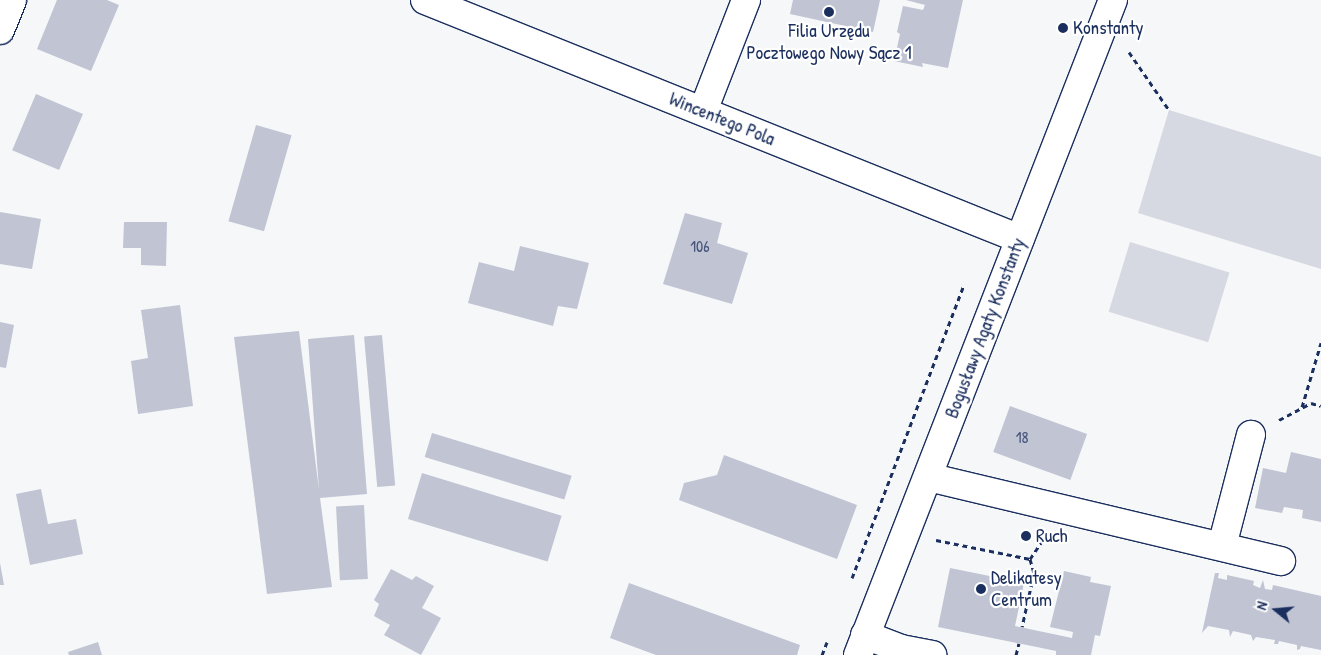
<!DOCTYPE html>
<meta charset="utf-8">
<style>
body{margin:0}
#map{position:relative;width:1321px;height:655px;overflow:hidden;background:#f6f7f9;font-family:"Patrick Hand",sans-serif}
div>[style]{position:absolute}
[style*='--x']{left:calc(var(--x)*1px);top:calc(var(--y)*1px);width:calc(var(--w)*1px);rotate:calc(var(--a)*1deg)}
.green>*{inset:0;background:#d6d9e2;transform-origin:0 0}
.building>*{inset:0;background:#c0c4d3;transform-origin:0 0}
.path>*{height:3px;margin-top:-1.5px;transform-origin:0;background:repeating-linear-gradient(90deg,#1b2f5e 0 5px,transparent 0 9px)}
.roads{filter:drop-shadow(1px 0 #1b2f5e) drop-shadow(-1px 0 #1b2f5e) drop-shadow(0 1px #1b2f5e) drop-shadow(0 -1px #1b2f5e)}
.minor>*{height:28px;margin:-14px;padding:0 14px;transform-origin:14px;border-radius:14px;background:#fff}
.dots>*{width:14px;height:14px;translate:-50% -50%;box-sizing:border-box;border:2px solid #fff;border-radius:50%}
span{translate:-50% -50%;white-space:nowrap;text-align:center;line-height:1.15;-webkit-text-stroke:4.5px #fff;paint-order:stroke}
.number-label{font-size:16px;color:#44547b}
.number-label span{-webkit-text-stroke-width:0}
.poi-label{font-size:19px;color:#1b2f5e}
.left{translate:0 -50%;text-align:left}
.street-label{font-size:19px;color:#1b2f5e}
.north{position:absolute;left:1251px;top:585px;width:50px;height:50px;-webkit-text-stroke:4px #fff;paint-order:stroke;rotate:287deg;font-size:14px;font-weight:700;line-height:20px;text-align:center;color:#1b2f5e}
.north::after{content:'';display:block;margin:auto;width:18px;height:22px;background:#1b2f5e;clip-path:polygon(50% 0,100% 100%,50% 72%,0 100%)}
</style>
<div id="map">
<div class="green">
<div style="clip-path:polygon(1169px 110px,1321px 157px,1321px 269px,1138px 213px)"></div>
<div style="left:1130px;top:242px;width:104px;height:73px;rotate:17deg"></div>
</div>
<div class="building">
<div style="clip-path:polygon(57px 0,107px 0,119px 5px,91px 71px,37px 49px)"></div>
<div style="clip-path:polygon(793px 0,880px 0,873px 32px,790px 14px)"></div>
<div style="clip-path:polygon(963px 0,948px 68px,922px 63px,923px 67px,894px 61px,900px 34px,897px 32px,903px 6px,923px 10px,925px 5px,906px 0)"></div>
<div style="left:36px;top:94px;width:51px;height:61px;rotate:23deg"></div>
<div style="left:256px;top:125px;width:37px;height:100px;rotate:16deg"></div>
<div style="clip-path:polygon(0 212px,41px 219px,32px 269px,0 264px)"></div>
<div style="clip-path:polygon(685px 213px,722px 223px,717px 243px,748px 253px,732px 304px,663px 284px)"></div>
<div style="clip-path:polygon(124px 222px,167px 222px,166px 266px,141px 265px,141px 248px,123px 248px)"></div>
<div style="clip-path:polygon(520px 246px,589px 263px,577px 309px,558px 306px,553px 326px,468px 303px,479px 262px,514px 271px)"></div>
<div style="clip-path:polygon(180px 305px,193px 406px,138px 414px,131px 361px,148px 358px,141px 310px)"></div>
<div style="clip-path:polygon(0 322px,14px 325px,6px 368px,0 367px)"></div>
<div style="clip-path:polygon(299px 331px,319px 490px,308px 339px,354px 335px,367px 494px,320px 498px,332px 587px,267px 594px,234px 337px)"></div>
<div style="left:382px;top:335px;width:151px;height:18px;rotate:85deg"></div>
<div style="left:1010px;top:406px;width:82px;height:49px;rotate:20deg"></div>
<div style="left:432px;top:433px;width:146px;height:25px;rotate:17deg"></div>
<div style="clip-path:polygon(1291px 452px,1321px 459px,1321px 522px,1302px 518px,1303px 510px,1284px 507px,1282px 513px,1255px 508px,1263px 468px,1286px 473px)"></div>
<div style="clip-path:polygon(724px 455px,857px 505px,837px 559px,679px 500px,684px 483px,717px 475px)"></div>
<div style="left:422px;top:473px;width:146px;height:48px;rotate:17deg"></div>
<div style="clip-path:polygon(41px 489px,48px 524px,76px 519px,83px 554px,30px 565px,16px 494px)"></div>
<div style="left:364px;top:505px;width:74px;height:28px;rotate:87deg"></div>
<div style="clip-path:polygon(0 563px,4px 585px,0 585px)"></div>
<div style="clip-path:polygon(950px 568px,1024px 583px,1015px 626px,1072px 638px,1073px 632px,1050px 627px,1064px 571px,1091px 577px,1090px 582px,1111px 586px,1100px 636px,1095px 635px,1091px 655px,1056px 655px,1056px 651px,938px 627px)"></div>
<div style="clip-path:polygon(391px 569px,412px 580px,416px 576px,434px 586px,422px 608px,441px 618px,421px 655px,384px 635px,390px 625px,374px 616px,379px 604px,374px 600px)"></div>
<div style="clip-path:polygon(1215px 573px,1219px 573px,1218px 578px,1227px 580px,1227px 575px,1254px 581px,1253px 585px,1260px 588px,1263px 580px,1265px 589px,1272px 590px,1273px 585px,1321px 596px,1321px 650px,1301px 646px,1300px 649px,1297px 650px,1297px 645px,1279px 641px,1278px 644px,1274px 644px,1275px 640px,1256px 637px,1253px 641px,1251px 635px,1233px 631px,1230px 637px,1229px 630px,1208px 626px,1202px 633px)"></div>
<div style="clip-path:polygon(629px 583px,800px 645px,797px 655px,656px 655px,610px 638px)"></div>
<div style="clip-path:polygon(98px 642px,102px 655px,69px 655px,68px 652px)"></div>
</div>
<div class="path">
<div style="--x:1129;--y:52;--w:70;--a:55.4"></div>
<div style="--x:1302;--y:407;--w:67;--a:-73.5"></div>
<div style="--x:1279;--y:420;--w:36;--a:-28"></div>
<div style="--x:1311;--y:403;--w:10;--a:17"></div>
<div style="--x:936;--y:540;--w:96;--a:11.4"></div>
<div style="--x:1030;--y:559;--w:15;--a:74"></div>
<div style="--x:1034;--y:573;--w:55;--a:102.5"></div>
<div style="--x:1030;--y:559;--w:27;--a:-56"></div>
<div style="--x:852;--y:578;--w:314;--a:-69.1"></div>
<div style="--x:822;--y:655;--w:14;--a:-69"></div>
<div style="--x:1016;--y:655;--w:12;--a:-76"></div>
</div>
<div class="roads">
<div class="minor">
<div style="--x:425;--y:0;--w:641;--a:21.88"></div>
<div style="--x:0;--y:30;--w:32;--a:-68"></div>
<div style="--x:703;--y:111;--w:119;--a:-68.8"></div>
<div style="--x:928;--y:477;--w:363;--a:13.4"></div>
<div style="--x:1222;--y:546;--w:115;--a:-75.4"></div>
<div style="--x:865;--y:635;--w:39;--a:21"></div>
<div style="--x:901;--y:649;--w:32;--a:11"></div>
<div style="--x:858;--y:655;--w:703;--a:-68.73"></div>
</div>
</div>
<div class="dots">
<div style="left:829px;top:12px;background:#1b2f5e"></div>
<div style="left:1063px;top:28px;background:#1b2f5e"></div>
<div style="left:1026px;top:536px;background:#1b2f5e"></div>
<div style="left:981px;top:589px;background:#1b2f5e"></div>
</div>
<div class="number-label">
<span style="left:700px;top:246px">106</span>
<span style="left:1022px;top:437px">18</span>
</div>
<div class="poi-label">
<span class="left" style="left:1073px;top:28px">Konstanty</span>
<span style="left:829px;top:42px">Filia Urzędu<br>Pocztowego Nowy Sącz 1</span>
<span class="left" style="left:1036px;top:536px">Ruch</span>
<span class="left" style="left:991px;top:589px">Delikatesy<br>Centrum</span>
</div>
<div class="street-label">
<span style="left:722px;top:119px;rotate:22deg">Wincentego Pola</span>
<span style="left:985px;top:328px;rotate:-69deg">Bogusławy Agaty Konstanty</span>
</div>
<div class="north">N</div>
</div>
